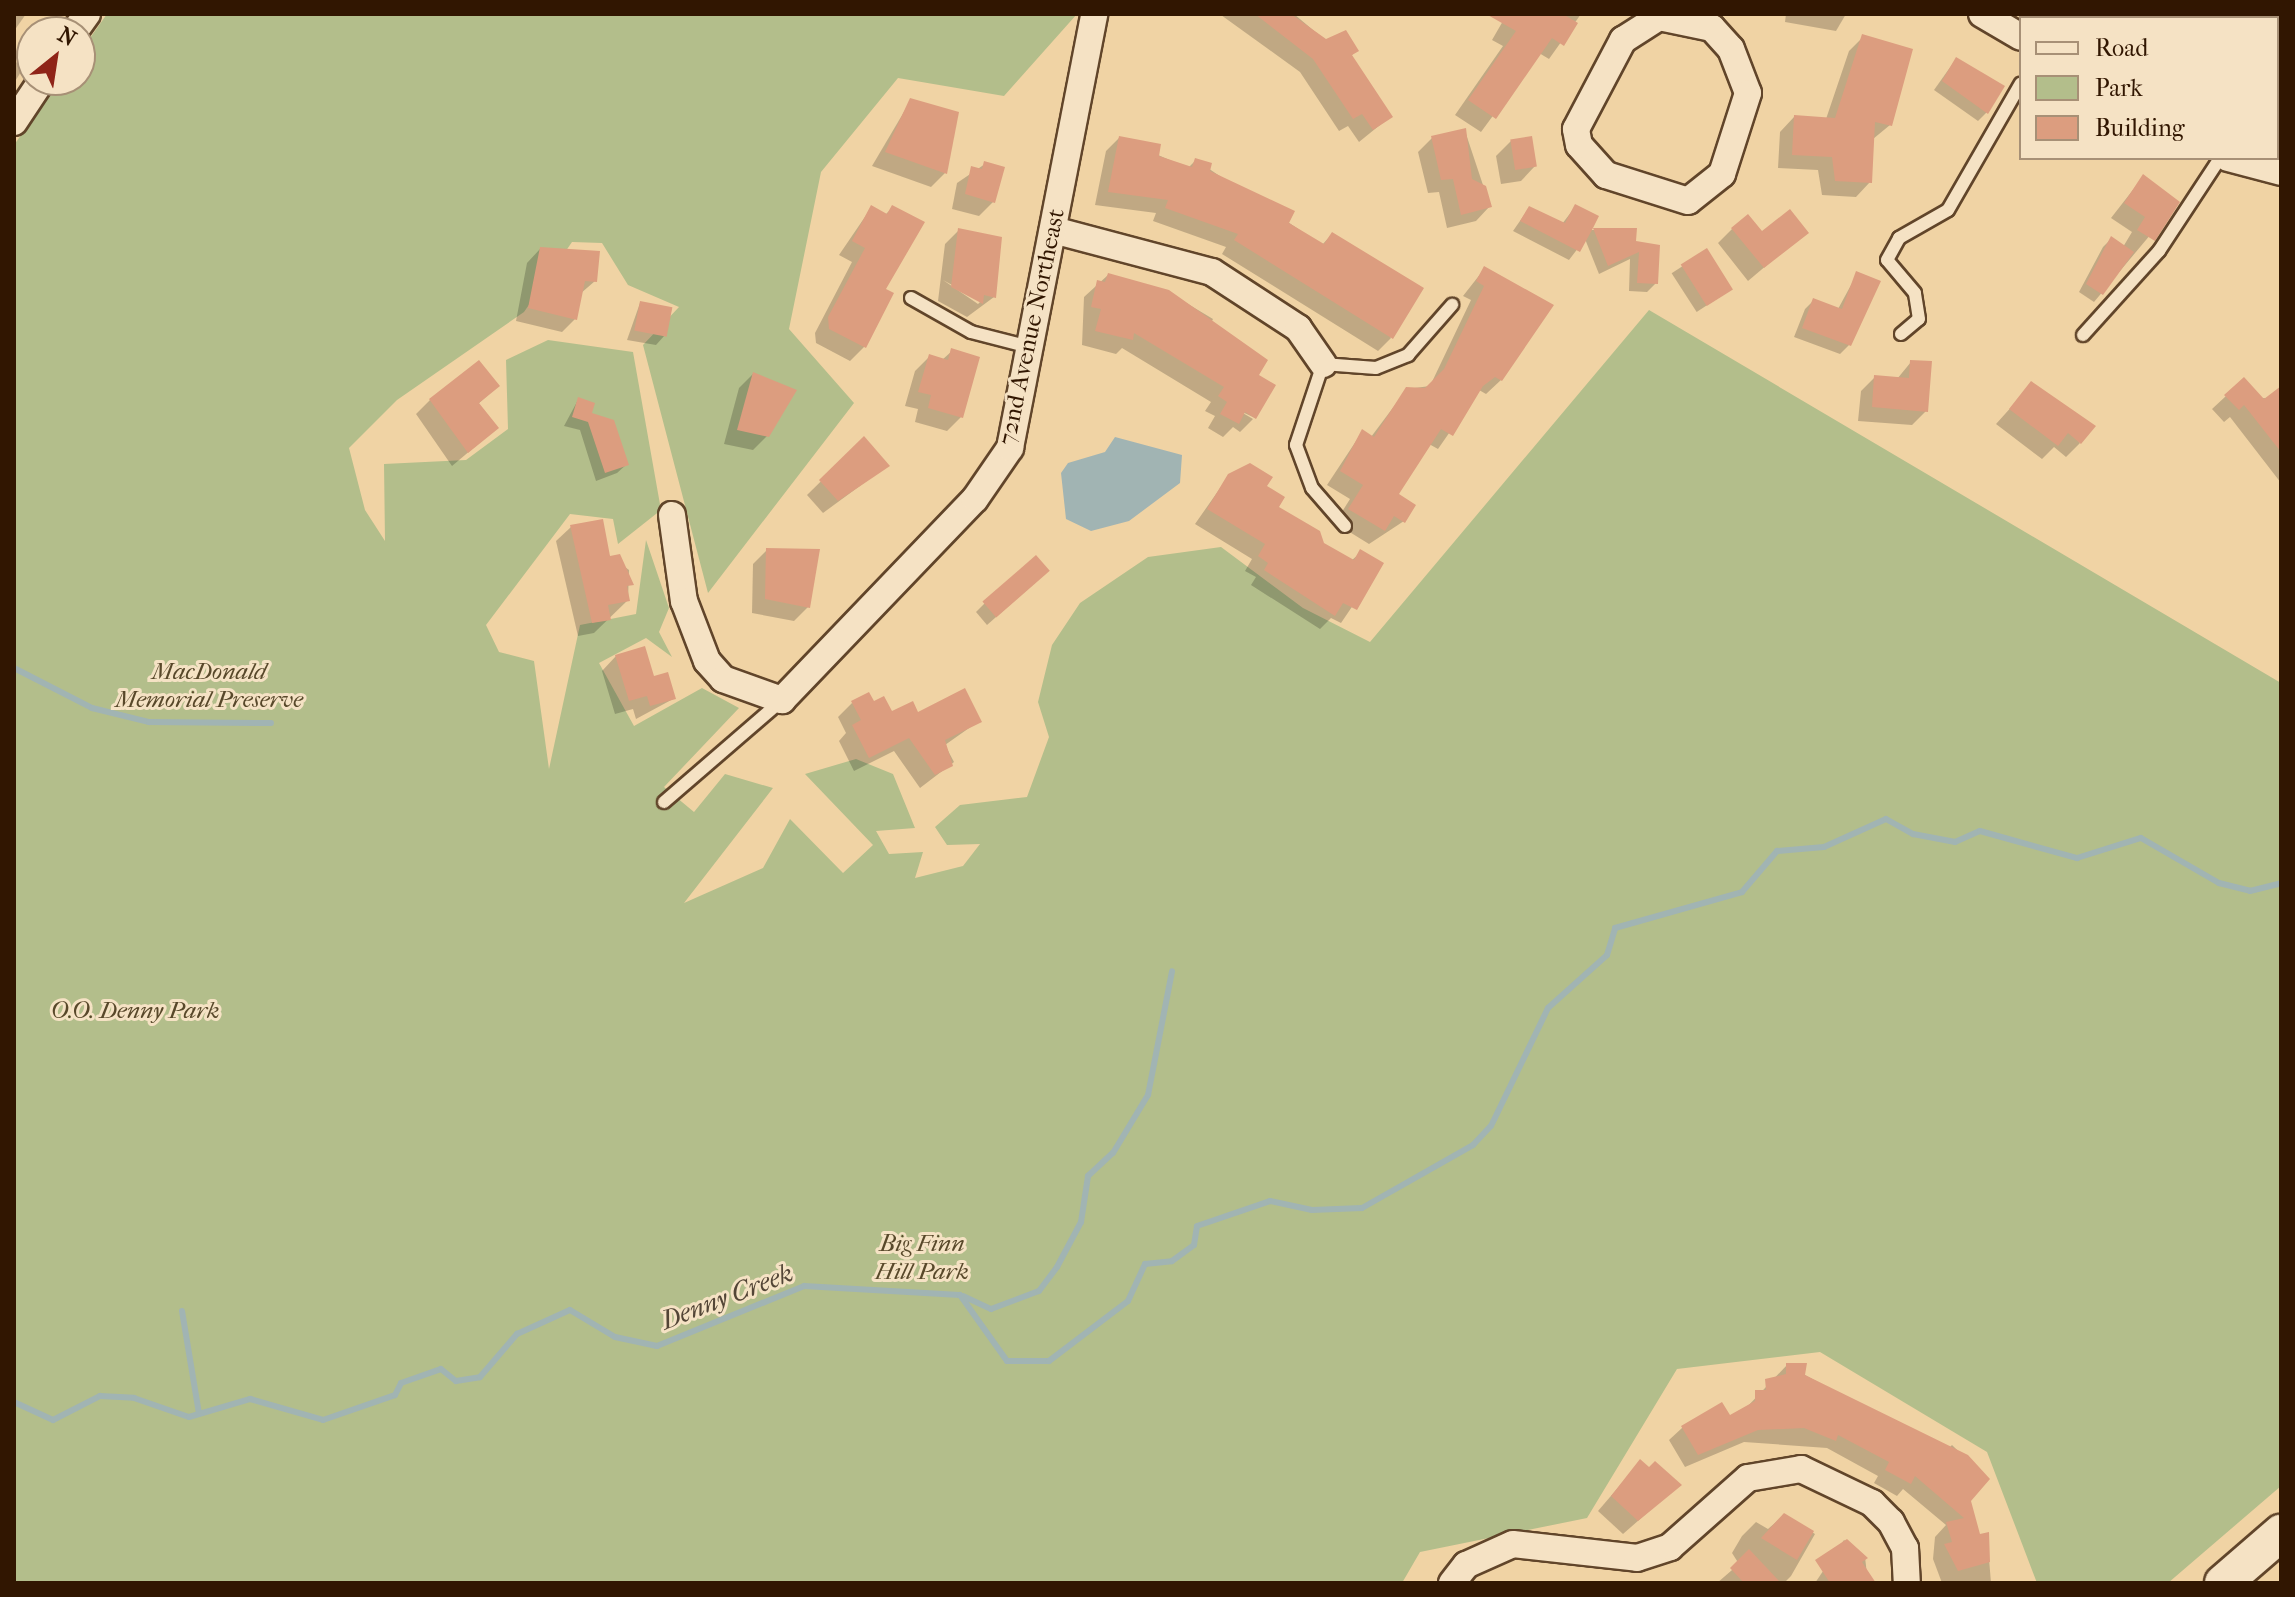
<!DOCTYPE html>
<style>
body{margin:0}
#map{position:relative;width:2295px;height:1597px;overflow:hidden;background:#f0d3a4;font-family:"IM FELL French Canon",serif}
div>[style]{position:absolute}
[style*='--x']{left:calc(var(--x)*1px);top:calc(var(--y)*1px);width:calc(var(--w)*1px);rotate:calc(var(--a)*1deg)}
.green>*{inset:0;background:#b3be8b}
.water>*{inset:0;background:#a1b4b3}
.shadow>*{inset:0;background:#0003;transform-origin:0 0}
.stream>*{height:6px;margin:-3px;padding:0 3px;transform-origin:3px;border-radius:3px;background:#a1b4b3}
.building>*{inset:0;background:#dc9d7f;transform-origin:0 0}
.roads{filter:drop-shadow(2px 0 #61452a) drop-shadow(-2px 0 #61452a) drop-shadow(0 2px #61452a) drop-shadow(0 -2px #61452a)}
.lane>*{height:12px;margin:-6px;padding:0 6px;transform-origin:6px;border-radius:6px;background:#f5e2c4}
.street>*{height:26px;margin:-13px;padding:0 13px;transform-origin:13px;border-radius:13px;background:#f5e2c4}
.secondary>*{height:36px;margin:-18px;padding:0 18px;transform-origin:18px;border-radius:18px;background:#f5e2c4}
span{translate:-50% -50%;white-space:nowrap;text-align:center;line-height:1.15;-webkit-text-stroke:6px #f5e2c4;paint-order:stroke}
.street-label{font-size:24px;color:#311601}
.park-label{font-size:24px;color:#58482a;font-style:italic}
.water-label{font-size:26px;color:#534536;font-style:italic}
.frame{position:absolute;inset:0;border:16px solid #311601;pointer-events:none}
.legend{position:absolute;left:2019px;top:16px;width:260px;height:144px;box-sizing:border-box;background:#f5e2c4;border:2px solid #a79076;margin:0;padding:10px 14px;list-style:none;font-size:24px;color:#311601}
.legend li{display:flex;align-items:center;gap:16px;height:40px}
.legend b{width:40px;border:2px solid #a79076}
.north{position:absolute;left:16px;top:16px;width:80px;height:80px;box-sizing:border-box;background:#f5e2c4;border:2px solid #a79076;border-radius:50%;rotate:30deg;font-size:22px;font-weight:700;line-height:32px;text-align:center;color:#311601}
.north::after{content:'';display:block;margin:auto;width:28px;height:36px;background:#8f2418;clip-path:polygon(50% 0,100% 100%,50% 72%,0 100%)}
</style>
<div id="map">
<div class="green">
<div style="clip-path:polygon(107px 14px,1077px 14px,1004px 96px,898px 78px,821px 172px,789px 329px,854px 403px,708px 593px,643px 345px,679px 307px,628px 285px,602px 243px,572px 242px,524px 312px,397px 400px,349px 448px,365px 510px,385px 541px,384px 464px,466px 460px,508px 429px,506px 360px,548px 340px,633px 352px,661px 510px,618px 544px,613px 519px,570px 514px,486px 625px,499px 652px,534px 661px,549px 769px,580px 625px,636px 614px,646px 540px,669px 608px,659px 632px,672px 657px,646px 638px,599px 663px,634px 726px,702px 688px,739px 708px,664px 787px,694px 812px,725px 774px,773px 788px,684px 903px,763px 868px,790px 819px,843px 873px,873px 845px,805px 774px,856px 759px,893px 774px,915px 828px,876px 831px,889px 854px,923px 852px,915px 878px,963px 866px,980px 844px,947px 845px,935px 827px,960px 805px,1027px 797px,1049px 737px,1038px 702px,1052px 645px,1080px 603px,1148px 557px,1221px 547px,1303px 608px,1370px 642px,1649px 310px,2281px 683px,2281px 1486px,2168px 1583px,2037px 1583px,1987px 1452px,1820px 1352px,1677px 1369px,1587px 1518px,1420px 1552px,1402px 1583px,14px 1583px,14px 145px,60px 80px,80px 80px,80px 52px)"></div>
</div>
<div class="water">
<div style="clip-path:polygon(1115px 437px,1182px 455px,1180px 483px,1129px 521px,1091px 531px,1066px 519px,1061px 473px,1068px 463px,1105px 452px)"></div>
</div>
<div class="shadow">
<div style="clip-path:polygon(14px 14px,26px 14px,14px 31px)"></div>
<div style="clip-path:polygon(1294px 14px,1326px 41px,1357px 50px,1351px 56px,1391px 116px,1359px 142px,1348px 126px,1339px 131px,1300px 72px,1221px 15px)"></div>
<div style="clip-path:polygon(1507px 14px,1581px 14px,1549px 59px,1539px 53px,1481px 132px,1455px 115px,1503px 46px,1492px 40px)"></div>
<div style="clip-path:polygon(1786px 14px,1846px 14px,1836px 31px,1785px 22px)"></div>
<div style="clip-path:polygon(2106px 14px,2138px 14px,2136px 18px)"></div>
<div style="clip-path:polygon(1863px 37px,1890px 125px,1873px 139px,1870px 182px,1856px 197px,1822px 195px,1818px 170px,1778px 168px,1780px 132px,1794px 117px,1826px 119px,1849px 51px)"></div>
<div style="clip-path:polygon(1956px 59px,1987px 112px,1978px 121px,1934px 90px)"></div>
<div style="clip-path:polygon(14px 61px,24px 67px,14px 83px)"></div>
<div style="clip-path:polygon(911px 100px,957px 113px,945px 173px,931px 187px,872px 166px)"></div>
<div style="clip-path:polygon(1465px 131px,1490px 206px,1476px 221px,1447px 228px,1439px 192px,1428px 193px,1418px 152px,1432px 138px)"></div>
<div style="clip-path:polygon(1119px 138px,1188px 168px,1196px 160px,1322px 245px,1332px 234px,1391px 338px,1378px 351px,1222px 254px,1226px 247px,1153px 221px,1156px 213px,1095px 205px,1106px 151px)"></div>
<div style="clip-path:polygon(1511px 141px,1535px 166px,1521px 181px,1501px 184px,1496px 156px)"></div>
<div style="clip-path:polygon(985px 164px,993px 202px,979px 216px,952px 209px,957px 183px)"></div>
<div style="clip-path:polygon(2143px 177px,2177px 203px,2094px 302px,2079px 292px,2103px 247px,2111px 239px,2123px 247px,2132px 232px,2111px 218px)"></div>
<div style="clip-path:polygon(1575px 207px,1590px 230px,1635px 230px,1633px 242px,1658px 247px,1656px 283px,1647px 292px,1629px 291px,1630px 259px,1599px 274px,1585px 239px,1569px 260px,1513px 231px,1529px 208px,1562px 224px)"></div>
<div style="clip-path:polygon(871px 208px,885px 215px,892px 208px,883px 290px,864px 347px,850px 361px,816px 343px,815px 333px,852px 262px,839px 255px)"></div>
<div style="clip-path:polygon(1732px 229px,1761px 234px,1806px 232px,1748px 281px,1718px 243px)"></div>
<div style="clip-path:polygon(evenodd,959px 230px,994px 297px,967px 317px,938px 301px,945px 244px,959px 230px,943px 280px,981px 301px,978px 304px,943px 280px)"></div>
<div style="clip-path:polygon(540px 249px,595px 281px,580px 294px,575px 319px,562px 332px,516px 321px,527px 263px)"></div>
<div style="left:1706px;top:251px;width:46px;height:41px;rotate:57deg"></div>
<div style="clip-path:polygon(1485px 268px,1551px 305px,1501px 380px,1486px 394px,1479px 390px,1438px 449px,1429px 444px,1396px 495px,1404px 521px,1369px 544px,1335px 523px,1350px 499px,1327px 485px,1362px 432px,1371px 437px,1407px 389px,1430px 386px,1471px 300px,1463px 296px)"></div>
<div style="clip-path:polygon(1857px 274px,1849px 345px,1840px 354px,1794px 337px,1805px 309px,1814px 300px,1838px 309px)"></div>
<div style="clip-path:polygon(1108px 275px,1168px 292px,1213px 319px,1209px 327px,1256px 376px,1255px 418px,1236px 409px,1253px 419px,1240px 432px,1233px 427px,1223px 437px,1208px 428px,1215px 416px,1205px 411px,1211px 402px,1122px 348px,1116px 354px,1082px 345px,1084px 297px)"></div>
<div style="clip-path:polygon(640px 303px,665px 335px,656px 345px,627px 340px)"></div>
<div style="clip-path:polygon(952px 351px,961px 417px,947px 431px,915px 422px,918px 409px,905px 406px,915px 371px,929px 357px,942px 360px)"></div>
<div style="clip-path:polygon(1911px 362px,1926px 411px,1912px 425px,1858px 421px,1861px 391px,1875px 377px,1897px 379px)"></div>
<div style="clip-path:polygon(753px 374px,767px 436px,753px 450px,724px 444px,739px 388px)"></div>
<div style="clip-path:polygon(2032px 384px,2080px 443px,2066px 457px,2054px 447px,2042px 459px,1996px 424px)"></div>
<div style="clip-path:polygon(498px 386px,478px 404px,497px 428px,452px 466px,416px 414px,430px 400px)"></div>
<div style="clip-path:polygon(2226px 396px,2281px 399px,2281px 483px,2230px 417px,2224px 422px,2212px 409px)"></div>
<div style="clip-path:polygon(578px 400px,627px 464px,617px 473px,596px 481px,580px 430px,564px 426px)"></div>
<div style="clip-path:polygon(864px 439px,887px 466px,823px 513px,807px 495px)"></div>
<div style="clip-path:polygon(1223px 484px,1264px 487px,1276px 508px,1322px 544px,1351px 561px,1361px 552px,1381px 564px,1341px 623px,1331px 618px,1320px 629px,1251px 585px,1256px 577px,1245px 571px,1252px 559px,1195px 524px)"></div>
<div style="clip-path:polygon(571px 527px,629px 570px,628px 600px,594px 633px,578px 636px,556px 541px)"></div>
<div style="clip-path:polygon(767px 550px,808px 607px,794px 621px,752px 613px,753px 564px)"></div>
<div style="clip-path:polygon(1038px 580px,987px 625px,976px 612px,985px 603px)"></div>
<div style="clip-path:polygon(616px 656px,653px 679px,673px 699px,636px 719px,633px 709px,615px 714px,602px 671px)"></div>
<div style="clip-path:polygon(852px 703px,891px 714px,979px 721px,945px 745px,954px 762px,920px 788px,894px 751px,854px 771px,839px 741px,846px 733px,838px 717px)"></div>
<div style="clip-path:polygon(1787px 1365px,1908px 1432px,1948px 1449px,1952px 1445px,1987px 1479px,1969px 1501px,1978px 1537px,1987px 1534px,1991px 1583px,1942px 1583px,1933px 1559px,1935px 1537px,1946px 1525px,1903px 1489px,1897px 1496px,1874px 1483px,1878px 1476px,1827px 1448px,1744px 1442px,1685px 1467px,1669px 1440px,1682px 1428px,1721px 1405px,1729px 1418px,1746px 1408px)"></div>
<div style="clip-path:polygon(1640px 1462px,1679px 1485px,1623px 1534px,1598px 1511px)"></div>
<div style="clip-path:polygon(1784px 1515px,1815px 1534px,1791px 1576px,1784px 1583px,1717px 1583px,1739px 1564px,1732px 1553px,1742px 1536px,1756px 1522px,1768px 1529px)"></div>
<div style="clip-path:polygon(1844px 1540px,1865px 1557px,1868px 1583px,1815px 1583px)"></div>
</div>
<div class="stream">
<div style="--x:14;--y:668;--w:88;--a:27.1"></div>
<div style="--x:92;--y:708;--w:59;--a:13.8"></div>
<div style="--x:149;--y:722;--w:122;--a:0.5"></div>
<div style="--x:963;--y:1296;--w:31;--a:25"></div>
<div style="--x:991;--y:1309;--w:51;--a:-20.6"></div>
<div style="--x:1039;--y:1291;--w:30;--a:-53"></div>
<div style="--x:1057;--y:1267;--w:51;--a:-61.9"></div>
<div style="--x:1081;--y:1222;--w:47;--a:-81.3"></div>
<div style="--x:1088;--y:1176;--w:34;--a:-43"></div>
<div style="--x:1113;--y:1153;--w:68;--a:-58.9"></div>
<div style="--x:1148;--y:1095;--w:126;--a:-79"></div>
<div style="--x:182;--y:1311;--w:104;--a:80.6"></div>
<div style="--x:14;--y:1402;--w:43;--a:24.8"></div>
<div style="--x:53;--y:1420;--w:53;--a:-27.1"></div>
<div style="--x:100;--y:1396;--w:34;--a:3"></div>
<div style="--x:134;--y:1398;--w:58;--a:19.1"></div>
<div style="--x:189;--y:1417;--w:64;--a:-16.4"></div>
<div style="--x:250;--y:1399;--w:76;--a:16"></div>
<div style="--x:323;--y:1420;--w:76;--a:-19.1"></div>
<div style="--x:395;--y:1395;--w:13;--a:-63"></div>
<div style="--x:401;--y:1383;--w:42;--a:-19.3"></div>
<div style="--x:441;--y:1369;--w:19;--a:39"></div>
<div style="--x:456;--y:1381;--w:24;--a:-9"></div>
<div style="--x:480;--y:1377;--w:57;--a:-49.3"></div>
<div style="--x:517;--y:1334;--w:58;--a:-24.4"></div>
<div style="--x:570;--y:1310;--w:52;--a:31"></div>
<div style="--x:615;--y:1337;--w:43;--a:12.1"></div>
<div style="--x:657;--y:1346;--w:159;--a:-22.2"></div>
<div style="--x:804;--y:1286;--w:156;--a:3.3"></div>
<div style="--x:960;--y:1295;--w:81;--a:54.5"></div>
<div style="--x:1007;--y:1361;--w:42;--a:0"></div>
<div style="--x:1049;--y:1361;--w:99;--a:-37.2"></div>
<div style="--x:1128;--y:1301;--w:41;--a:-65.3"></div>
<div style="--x:1145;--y:1264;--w:27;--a:-6"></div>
<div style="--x:1172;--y:1261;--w:27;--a:-36"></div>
<div style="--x:1194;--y:1245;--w:19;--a:-81"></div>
<div style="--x:1197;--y:1226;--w:77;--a:-18.9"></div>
<div style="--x:1270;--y:1201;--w:43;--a:12.1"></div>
<div style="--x:1312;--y:1210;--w:50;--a:-2.3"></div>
<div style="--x:1362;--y:1208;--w:128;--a:-29.6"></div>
<div style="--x:1473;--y:1145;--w:26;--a:-47"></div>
<div style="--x:1491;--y:1126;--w:131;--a:-64.2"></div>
<div style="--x:1548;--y:1008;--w:79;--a:-41.9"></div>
<div style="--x:1607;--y:955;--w:28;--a:-73"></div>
<div style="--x:1615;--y:928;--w:132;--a:-15.8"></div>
<div style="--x:1742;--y:892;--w:54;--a:-49.5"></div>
<div style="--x:1777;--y:851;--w:47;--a:-4.9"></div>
<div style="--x:1824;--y:847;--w:68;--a:-24.3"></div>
<div style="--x:1886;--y:819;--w:31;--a:29"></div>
<div style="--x:1913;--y:834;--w:43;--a:10.8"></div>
<div style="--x:1955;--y:842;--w:27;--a:-24"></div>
<div style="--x:1980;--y:831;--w:101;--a:15.6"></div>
<div style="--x:2077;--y:858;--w:67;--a:-17.4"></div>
<div style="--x:2141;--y:838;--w:90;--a:30"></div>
<div style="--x:2219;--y:883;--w:32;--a:14"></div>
<div style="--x:2250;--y:891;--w:32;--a:-14"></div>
</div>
<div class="building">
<div style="clip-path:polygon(1255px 14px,1291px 14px,1326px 39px,1346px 30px,1359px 51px,1352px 55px,1393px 117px,1373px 130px,1362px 114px,1353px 119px,1313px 59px)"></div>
<div style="clip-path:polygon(1486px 14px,1563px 14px,1578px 23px,1564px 46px,1552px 38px,1496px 119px,1468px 100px,1516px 31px)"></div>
<div style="clip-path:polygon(1862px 34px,1913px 49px,1892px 126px,1875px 122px,1872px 183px,1835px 181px,1832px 157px,1792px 155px,1794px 115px,1835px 118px)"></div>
<div style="clip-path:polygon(1956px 57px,2005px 86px,1988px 114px,1942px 81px)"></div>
<div style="clip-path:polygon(910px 98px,959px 112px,947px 174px,885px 152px)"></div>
<div style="clip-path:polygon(1466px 128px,1472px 179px,1486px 186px,1492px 207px,1461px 215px,1453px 179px,1441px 180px,1431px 136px)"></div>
<div style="clip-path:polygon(1119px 136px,1161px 144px,1159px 156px,1192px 167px,1195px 158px,1212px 163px,1210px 171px,1295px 211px,1289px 223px,1324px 244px,1332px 232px,1424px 288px,1393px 339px,1234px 240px,1238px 234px,1165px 208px,1168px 200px,1108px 192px)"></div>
<div style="left:1532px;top:136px;width:31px;height:22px;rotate:81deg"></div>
<div style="clip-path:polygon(984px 161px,1005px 167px,995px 203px,965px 194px,971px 166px,982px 169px)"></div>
<div style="clip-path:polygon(2143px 174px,2180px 202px,2155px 241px,2137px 230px,2145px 217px,2124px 203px)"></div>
<div style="clip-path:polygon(1575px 204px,1599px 216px,1593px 228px,1637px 228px,1636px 241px,1660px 245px,1658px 284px,1637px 283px,1639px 252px,1608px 266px,1593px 228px,1580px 252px,1520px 221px,1529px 206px,1565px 223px)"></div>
<div style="clip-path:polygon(871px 205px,887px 214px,892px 205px,925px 222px,886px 289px,894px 293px,866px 348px,829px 329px,828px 317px,865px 248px,852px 241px)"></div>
<div style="clip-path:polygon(1790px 209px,1809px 233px,1764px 268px,1731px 228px,1748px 214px,1762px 231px)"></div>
<div style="clip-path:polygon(958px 228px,1002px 237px,996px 298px,984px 295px,983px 304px,951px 287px)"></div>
<div style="clip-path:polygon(2111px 236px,2134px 252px,2103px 295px,2086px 284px)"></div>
<div style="clip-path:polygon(540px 247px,600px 251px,597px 282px,585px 281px,577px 320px,528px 308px)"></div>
<div style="left:1707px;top:248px;width:49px;height:31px;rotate:58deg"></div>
<div style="clip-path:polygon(1484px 266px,1554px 305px,1502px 381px,1495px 377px,1483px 386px,1453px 436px,1441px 429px,1399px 494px,1416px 505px,1405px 523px,1394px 516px,1385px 531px,1348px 509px,1363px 485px,1340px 471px,1362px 429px,1374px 437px,1406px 387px,1425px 388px,1444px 369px,1484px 286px,1476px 281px)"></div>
<div style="clip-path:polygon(1856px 271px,1881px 281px,1851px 346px,1802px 328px,1813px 298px,1842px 309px)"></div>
<div style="clip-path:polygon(1108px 273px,1169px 290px,1268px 360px,1259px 375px,1276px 385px,1256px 419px,1245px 412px,1239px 424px,1220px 414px,1227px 402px,1218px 396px,1224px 387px,1134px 333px,1133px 340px,1095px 331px,1101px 309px,1091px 307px,1097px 280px,1105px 282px)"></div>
<div style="left:640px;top:301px;width:33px;height:30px;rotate:11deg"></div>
<div style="clip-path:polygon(951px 348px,980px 357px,963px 418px,928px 408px,931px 395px,918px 392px,929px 354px,948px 360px)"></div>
<div style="clip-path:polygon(479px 360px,500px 386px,479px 403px,499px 428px,468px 453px,429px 399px)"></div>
<div style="clip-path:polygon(1910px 360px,1932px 361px,1928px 412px,1872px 407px,1874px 375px,1909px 378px)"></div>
<div style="clip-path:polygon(753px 372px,797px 390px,769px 437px,737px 430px)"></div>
<div style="clip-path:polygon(2244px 377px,2264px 399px,2281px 386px,2281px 452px,2244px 405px,2239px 410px,2224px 395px)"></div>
<div style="clip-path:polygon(2031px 381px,2096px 426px,2081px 444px,2068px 433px,2058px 446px,2009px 409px)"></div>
<div style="clip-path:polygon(578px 397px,595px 403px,592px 413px,614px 420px,629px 465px,605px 473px,588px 422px,572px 417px)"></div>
<div style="clip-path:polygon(864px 436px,890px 466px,838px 501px,819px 480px)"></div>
<div style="clip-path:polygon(1250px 463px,1273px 477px,1267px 486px,1285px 497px,1279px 507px,1320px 531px,1324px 543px,1354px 560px,1360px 549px,1384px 563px,1357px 610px,1343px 603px,1335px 616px,1264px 570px,1268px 563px,1258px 556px,1265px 544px,1207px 509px,1228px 474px)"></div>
<div style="clip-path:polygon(603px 519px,610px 556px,620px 554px,634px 585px,627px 586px,630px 601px,608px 605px,611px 620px,592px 623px,570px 525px)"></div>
<div style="clip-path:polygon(766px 548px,820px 549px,810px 608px,765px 599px)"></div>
<div style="left:1036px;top:555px;width:21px;height:71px;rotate:49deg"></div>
<div style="clip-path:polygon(645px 646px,654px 676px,668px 672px,676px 699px,650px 706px,647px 696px,629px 701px,615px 655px)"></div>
<div style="clip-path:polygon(965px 688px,982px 722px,945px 740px,953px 766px,935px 775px,909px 738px,869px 758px,852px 725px,861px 720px,851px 701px,869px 692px,874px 701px,884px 696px,892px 711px,913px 701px,918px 712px)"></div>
<div style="clip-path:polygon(1786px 1363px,1807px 1363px,1805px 1375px,1968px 1455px,1990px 1479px,1971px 1501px,1980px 1534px,1989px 1532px,1990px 1562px,1958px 1571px,1944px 1544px,1952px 1542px,1946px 1522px,1964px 1518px,1915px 1476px,1911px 1484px,1885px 1470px,1889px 1462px,1838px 1435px,1836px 1441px,1804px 1428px,1758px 1430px,1698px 1455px,1681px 1426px,1722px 1402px,1730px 1415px,1755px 1401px,1755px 1390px,1766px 1390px,1765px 1379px,1786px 1374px)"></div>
<div style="clip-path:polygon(1640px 1459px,1649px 1467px,1655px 1461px,1682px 1485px,1638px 1521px,1611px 1496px)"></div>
<div style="clip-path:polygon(1784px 1513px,1814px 1531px,1797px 1560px,1761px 1538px)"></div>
<div style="clip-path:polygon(1847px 1539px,1868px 1558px,1862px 1562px,1876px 1583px,1830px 1583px,1815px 1560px)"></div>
<div style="clip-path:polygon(1749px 1549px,1781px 1583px,1744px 1583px,1730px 1568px)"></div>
</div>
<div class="roads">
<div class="lane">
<div style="--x:2153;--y:18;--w:4;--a:-63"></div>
<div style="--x:911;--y:298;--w:69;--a:29.5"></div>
<div style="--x:971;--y:332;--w:61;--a:14.3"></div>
<div style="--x:1901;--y:334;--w:23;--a:-40"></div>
<div style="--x:1919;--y:319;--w:26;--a:-99"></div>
<div style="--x:1915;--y:293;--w:43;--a:-130.3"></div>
<div style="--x:1887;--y:260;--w:25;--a:-61"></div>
<div style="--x:1899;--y:238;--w:56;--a:-29.7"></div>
<div style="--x:1948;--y:210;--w:146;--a:-60.1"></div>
<div style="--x:2083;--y:335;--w:113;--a:-47.9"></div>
<div style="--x:2159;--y:251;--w:111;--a:-56.7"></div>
<div style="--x:1345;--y:526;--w:50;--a:-131"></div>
<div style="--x:1312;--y:488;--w:46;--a:-110.4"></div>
<div style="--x:1296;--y:445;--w:85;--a:-71.6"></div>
<div style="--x:1323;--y:364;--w:53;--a:4.3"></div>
<div style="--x:1376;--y:368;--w:35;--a:-22"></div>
<div style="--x:1408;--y:355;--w:67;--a:-48.7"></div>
<div style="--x:664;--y:802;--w:156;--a:-40.8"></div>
</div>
<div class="street">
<div style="--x:1982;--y:14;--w:45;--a:30.5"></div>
<div style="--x:1659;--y:17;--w:54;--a:11.7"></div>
<div style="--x:1712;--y:28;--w:28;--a:48"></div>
<div style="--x:1731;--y:49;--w:47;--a:68.9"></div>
<div style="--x:1748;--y:93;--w:85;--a:107.8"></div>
<div style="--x:1722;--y:174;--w:43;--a:141.5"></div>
<div style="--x:1688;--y:201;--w:86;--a:-162.4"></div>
<div style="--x:1606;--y:175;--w:40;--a:-132"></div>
<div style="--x:1579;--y:145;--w:16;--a:-101"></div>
<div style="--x:1576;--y:129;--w:101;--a:-62.2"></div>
<div style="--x:1623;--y:40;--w:43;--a:-32.6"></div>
<div style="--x:74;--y:32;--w:22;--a:-54"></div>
<div style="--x:14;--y:122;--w:50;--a:-56.3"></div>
<div style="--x:2277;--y:150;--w:7;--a:-56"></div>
<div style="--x:2228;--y:158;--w:55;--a:14.8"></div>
<div style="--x:1053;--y:230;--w:164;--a:14.8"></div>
<div style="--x:1212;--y:272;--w:103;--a:33.1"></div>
<div style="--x:1298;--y:328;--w:44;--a:55.2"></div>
<div style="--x:672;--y:515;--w:87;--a:82.1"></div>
<div style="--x:684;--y:601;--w:64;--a:69"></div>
<div style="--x:707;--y:661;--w:24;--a:48"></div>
<div style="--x:723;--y:679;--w:63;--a:19.6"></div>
<div style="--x:782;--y:700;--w:279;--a:-46.2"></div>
<div style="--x:975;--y:499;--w:62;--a:-55.5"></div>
<div style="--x:1010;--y:448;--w:442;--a:-79"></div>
<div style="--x:1452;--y:1583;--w:23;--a:-52"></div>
<div style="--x:1466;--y:1565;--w:51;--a:-24.1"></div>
<div style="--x:1513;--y:1544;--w:125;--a:6.4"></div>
<div style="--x:1637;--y:1558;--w:35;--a:-18"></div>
<div style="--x:1670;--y:1547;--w:104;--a:-41.5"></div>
<div style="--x:1748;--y:1478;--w:54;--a:-9.6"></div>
<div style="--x:1801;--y:1469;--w:79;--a:25.6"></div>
<div style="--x:1872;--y:1503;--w:27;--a:45"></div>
<div style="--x:1891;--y:1522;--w:30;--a:62"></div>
<div style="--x:1905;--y:1548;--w:35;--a:87"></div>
</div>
<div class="secondary">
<div style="--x:2223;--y:1583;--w:77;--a:-40.8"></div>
</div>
</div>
<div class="street-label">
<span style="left:1032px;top:327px;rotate:-78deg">72nd Avenue Northeast</span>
</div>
<div class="park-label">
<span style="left:209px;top:686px">MacDonald<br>Memorial Preserve</span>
<span style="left:135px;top:1011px">O.O. Denny Park</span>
<span style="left:922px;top:1258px">Big Finn<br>Hill Park</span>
</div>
<div class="water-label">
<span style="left:727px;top:1297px;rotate:-21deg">Denny Creek</span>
</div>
<div class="frame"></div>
<ul class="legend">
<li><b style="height:10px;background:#f5e2c4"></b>Road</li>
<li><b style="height:22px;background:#b3be8b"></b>Park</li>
<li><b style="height:22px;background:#dc9d7f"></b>Building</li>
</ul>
<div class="north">N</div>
</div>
